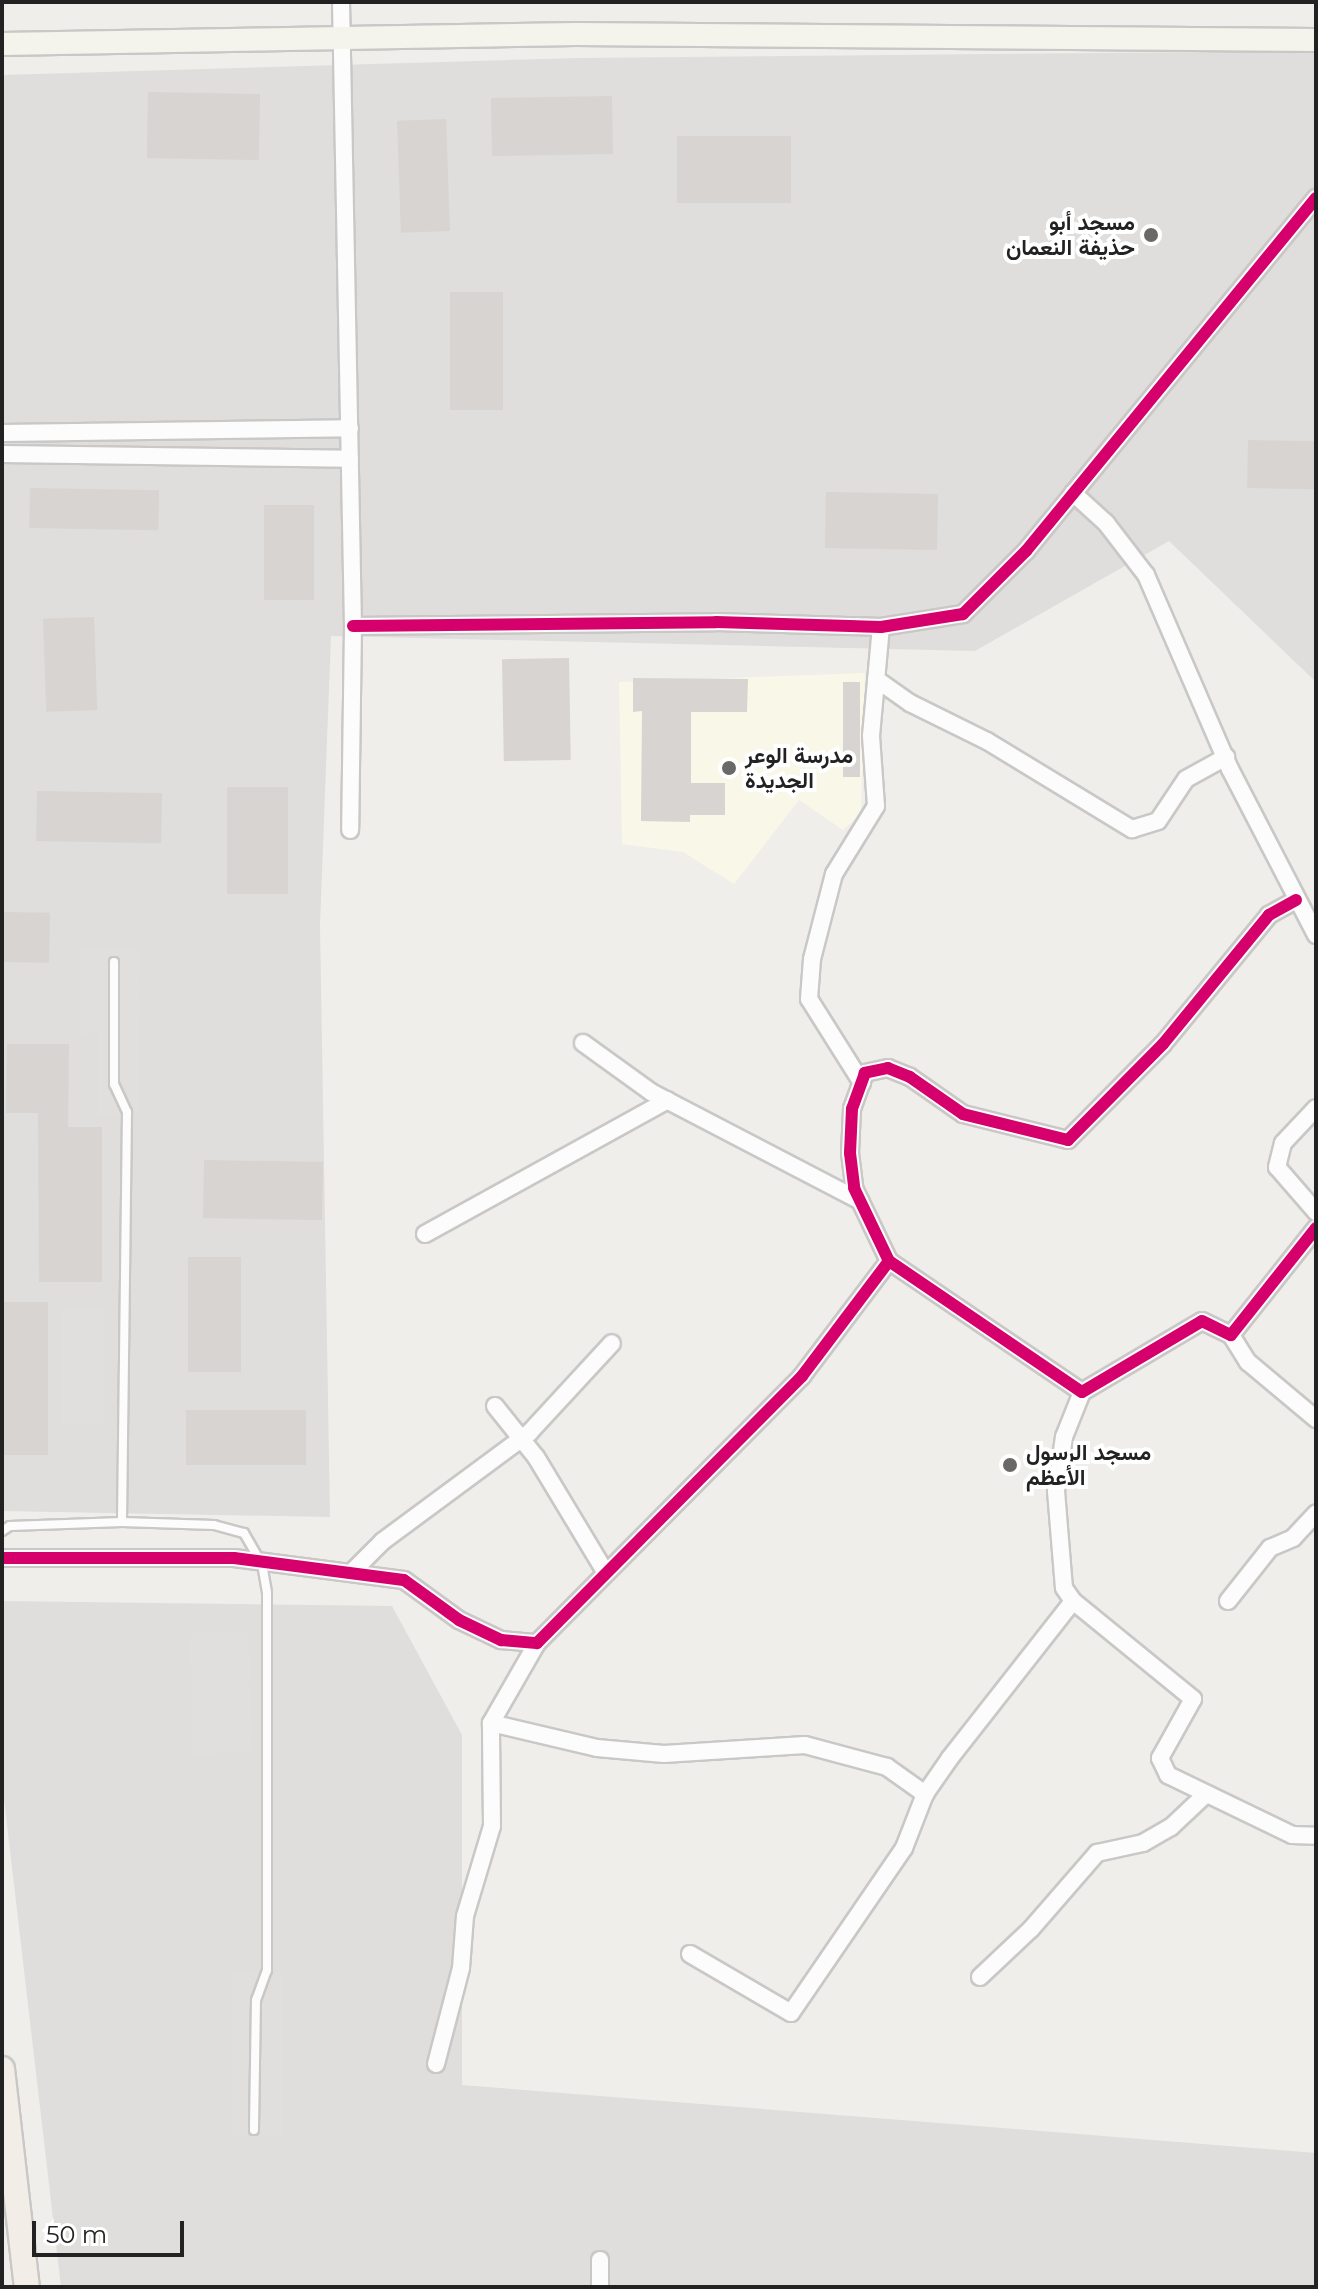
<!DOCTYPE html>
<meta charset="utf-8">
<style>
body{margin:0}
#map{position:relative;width:1318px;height:2289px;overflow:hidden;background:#f0eeeb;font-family:Montserrat,Vazirmatn,sans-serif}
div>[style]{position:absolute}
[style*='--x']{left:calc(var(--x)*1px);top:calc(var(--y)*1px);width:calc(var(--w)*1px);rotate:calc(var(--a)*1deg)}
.residential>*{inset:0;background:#dfdedc}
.education>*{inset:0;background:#f8f7e8}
.parking>*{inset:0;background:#e0dfde;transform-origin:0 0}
.building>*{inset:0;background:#d7d4d2;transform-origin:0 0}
.roads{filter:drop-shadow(2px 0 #c9c8c7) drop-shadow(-2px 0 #c9c8c7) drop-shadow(0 2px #c9c8c7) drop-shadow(0 -2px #c9c8c7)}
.service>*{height:8px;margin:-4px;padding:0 4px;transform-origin:4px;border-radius:4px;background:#fdfcfc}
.minor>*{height:16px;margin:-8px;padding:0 8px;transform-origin:8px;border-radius:8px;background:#fdfcfc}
.secondary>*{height:22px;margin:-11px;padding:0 11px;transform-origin:11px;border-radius:11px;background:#f4f4ed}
.primary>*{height:24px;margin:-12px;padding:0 12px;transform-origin:12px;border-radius:12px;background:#f3ede7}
.cycleway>*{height:12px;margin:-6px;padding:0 6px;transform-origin:6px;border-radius:6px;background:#d6006c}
.dots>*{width:22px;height:22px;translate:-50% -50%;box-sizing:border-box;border:4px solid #fff;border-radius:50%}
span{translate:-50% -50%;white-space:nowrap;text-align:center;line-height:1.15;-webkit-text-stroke:8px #fff;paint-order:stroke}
.poi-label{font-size:22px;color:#222;font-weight:700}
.right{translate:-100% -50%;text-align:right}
.left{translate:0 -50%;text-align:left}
.frame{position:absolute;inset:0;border:4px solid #222;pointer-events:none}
.scale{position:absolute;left:32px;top:2221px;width:152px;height:36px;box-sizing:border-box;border:4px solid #222;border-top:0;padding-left:10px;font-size:24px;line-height:28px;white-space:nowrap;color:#222;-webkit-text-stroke:6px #fff;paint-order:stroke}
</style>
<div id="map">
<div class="residential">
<div style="clip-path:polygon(1316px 51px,1316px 682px,1169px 541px,975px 651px,331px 636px,320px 925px,330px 1517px,2px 1511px,2px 75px,577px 58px)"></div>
<div style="clip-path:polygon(2px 1601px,392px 1606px,462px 1735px,462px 2085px,1316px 2153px,1316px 2287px,61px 2287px,2px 1782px)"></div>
</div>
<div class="education">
<div style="clip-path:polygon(865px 673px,861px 814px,843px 830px,799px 800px,734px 884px,683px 852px,622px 844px,619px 682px)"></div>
</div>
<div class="parking">
<div style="clip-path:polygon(81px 948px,139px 948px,138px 1115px,98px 1116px,98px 1033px,79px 1034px)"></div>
<div style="left:62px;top:1307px;width:43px;height:118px"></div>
<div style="left:249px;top:1631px;width:122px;height:59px;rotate:89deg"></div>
<div style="left:233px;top:1972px;width:49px;height:165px"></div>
</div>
<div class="building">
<div style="left:148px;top:92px;width:112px;height:66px;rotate:1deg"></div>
<div style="left:612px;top:96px;width:58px;height:121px;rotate:89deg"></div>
<div style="left:446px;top:119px;width:112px;height:49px;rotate:88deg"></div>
<div style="left:677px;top:136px;width:114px;height:67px"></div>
<div style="left:503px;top:292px;width:118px;height:53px;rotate:90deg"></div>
<div style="left:1248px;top:440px;width:68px;height:48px;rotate:1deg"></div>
<div style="left:30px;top:488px;width:129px;height:40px;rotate:1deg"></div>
<div style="left:826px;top:492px;width:112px;height:56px;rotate:1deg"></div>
<div style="left:264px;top:505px;width:50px;height:95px"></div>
<div style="left:94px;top:617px;width:93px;height:51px;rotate:88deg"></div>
<div style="left:569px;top:658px;width:102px;height:67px;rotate:89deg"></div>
<div style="clip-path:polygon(633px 678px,748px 679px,747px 712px,691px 712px,691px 783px,725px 783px,725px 815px,690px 815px,690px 822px,641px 821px,642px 711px,633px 712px)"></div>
<div style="left:843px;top:682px;width:17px;height:95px"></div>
<div style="left:227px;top:787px;width:61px;height:107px"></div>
<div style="left:37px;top:791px;width:125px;height:50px;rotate:1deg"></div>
<div style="left:2px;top:912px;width:48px;height:50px;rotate:1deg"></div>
<div style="clip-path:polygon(7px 1044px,69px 1044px,68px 1127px,102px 1127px,102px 1282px,39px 1282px,38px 1113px,6px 1113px)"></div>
<div style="left:204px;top:1160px;width:119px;height:58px;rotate:1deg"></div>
<div style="left:241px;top:1257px;width:115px;height:53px;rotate:90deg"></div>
<div style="left:2px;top:1302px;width:46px;height:153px"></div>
<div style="left:306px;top:1410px;width:55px;height:120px;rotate:90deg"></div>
</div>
<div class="roads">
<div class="service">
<div style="--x:114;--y:962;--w:122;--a:90"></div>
<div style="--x:114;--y:1084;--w:31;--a:65"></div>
<div style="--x:127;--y:1112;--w:410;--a:90.7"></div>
<div style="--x:2;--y:1531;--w:9;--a:-32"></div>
<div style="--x:10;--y:1526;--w:112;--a:-2"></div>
<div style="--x:122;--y:1522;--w:92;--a:1.9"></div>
<div style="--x:214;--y:1525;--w:31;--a:15"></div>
<div style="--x:244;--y:1533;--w:36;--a:60"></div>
<div style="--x:262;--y:1564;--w:29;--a:80"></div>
<div style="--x:267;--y:1593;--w:377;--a:90"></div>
<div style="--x:267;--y:1970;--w:32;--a:110"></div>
<div style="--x:256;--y:2000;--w:130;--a:90.9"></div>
</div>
<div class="minor">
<div style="--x:341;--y:2;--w:624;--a:88.9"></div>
<div style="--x:353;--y:626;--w:204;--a:90.8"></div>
<div style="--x:2;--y:433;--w:348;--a:-0.8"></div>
<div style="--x:2;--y:454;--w:348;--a:0.8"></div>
<div style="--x:1073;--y:493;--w:45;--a:42.3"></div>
<div style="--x:1106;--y:523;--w:66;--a:52.4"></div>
<div style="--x:1146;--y:575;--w:211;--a:66.6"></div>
<div style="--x:1230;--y:769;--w:187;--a:62.6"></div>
<div style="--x:353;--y:626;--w:363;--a:-0.6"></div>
<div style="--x:716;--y:622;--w:165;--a:1.7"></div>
<div style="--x:881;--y:627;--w:83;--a:-9"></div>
<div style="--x:963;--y:614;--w:89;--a:-45"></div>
<div style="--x:1026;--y:551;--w:457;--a:-50.6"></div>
<div style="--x:876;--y:679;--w:42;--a:35.2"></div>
<div style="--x:910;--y:703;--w:86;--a:26.3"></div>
<div style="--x:987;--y:741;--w:170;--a:31.3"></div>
<div style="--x:1132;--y:829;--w:27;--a:-17"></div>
<div style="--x:1158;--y:821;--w:50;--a:-56.3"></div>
<div style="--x:1186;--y:779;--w:46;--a:-28.8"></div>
<div style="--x:1296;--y:900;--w:31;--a:151"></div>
<div style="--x:1269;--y:915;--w:167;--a:129.4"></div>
<div style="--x:1163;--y:1044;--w:135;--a:134.7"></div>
<div style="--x:1068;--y:1140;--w:108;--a:-166.1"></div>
<div style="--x:963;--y:1114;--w:65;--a:-145.1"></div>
<div style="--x:910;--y:1077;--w:24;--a:-158"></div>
<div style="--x:888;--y:1068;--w:24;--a:168"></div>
<div style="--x:865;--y:1073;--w:38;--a:110"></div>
<div style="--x:852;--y:1109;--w:44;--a:92.6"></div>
<div style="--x:850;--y:1153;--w:35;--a:83"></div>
<div style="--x:854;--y:1188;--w:81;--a:64.4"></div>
<div style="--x:889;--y:1261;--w:233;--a:34.2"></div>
<div style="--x:1082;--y:1392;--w:139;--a:-30.6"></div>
<div style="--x:1202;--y:1321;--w:32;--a:26"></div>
<div style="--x:1231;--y:1335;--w:137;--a:-51.5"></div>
<div style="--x:583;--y:1043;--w:84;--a:35.8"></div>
<div style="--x:651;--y:1092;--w:236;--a:27.5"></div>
<div style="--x:862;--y:1083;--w:99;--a:-122.2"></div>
<div style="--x:809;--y:999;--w:40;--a:-85.7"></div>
<div style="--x:812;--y:959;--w:88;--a:-75.5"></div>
<div style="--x:834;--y:874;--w:80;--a:-58.3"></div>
<div style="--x:876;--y:806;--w:70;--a:-94.1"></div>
<div style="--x:871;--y:736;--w:109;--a:-84.8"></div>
<div style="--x:1316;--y:1108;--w:48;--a:133.3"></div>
<div style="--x:1283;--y:1143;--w:25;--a:104"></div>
<div style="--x:1277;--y:1167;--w:60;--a:49.1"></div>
<div style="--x:425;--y:1234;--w:277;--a:-28.9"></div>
<div style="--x:1231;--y:1335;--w:32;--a:58"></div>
<div style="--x:1248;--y:1362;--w:89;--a:40"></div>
<div style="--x:1082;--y:1392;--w:48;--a:111.8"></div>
<div style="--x:1064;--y:1437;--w:55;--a:98.4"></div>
<div style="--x:1056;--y:1491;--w:97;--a:85.3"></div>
<div style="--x:1064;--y:1588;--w:16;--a:55"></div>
<div style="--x:1073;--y:1601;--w:155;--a:39.2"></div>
<div style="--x:1193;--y:1699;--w:68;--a:119.2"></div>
<div style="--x:1160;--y:1758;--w:19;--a:65"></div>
<div style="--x:1168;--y:1775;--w:138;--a:25.8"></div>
<div style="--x:1292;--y:1835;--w:24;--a:2"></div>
<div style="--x:495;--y:1406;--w:65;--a:51.2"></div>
<div style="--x:536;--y:1457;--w:135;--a:58.9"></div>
<div style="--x:2;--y:1558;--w:232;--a:0"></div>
<div style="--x:234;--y:1558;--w:171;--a:7.4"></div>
<div style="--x:404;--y:1580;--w:68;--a:36"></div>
<div style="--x:459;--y:1620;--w:47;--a:25.5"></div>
<div style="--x:501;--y:1640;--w:36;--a:5"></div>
<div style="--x:537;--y:1643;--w:376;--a:-45.2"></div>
<div style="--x:802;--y:1376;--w:144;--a:-52.9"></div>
<div style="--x:351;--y:1573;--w:45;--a:-45"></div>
<div style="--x:383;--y:1541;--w:182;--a:-36.5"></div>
<div style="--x:529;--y:1433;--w:122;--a:-47.3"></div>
<div style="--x:1228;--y:1601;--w:68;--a:-51.6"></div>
<div style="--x:1270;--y:1548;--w:25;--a:-23"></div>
<div style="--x:1293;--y:1538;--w:34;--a:-47"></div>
<div style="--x:491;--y:1723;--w:109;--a:13.3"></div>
<div style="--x:597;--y:1748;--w:67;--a:5.1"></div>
<div style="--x:664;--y:1754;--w:141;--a:-3.7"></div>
<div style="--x:805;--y:1745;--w:85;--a:15"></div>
<div style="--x:887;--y:1767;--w:47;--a:35.4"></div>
<div style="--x:690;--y:1954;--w:117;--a:30.3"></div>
<div style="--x:791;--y:2013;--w:200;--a:-55.6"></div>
<div style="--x:904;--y:1848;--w:58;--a:-68.7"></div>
<div style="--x:925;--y:1794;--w:44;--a:-55.2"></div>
<div style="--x:950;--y:1758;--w:199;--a:-51.9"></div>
<div style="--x:980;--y:1977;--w:70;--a:-43.3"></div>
<div style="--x:1031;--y:1929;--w:101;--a:-49"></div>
<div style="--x:1097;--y:1853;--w:47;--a:-12.3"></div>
<div style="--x:1143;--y:1843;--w:32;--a:-30"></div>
<div style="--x:1171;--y:1827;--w:48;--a:-43.3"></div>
<div style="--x:436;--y:2064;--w:99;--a:-75.4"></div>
<div style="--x:461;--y:1968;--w:52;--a:-85.6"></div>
<div style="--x:465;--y:1916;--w:94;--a:-73.3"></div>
<div style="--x:492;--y:1826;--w:103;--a:-90.6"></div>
<div style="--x:491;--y:1723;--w:92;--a:-60.1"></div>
<div style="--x:600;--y:2260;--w:27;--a:90"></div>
</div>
<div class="secondary">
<div style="--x:2;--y:44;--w:574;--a:-1"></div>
<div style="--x:576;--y:34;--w:740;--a:0.46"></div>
</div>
<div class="primary">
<div style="--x:2;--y:2069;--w:219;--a:83.5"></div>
</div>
</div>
<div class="cycleway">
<div style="--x:353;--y:626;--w:363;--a:-0.6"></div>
<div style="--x:716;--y:622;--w:165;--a:1.7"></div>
<div style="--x:881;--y:627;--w:83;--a:-9"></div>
<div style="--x:963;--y:614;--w:89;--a:-45"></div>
<div style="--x:1026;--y:551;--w:457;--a:-50.6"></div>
<div style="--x:1296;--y:900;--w:31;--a:151"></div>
<div style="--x:1269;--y:915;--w:167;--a:129.4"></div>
<div style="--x:1163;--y:1044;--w:135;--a:134.7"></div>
<div style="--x:1068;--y:1140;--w:108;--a:-166.1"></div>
<div style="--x:963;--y:1114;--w:65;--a:-145.1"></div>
<div style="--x:910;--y:1077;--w:24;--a:-158"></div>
<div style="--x:888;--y:1068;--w:24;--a:168"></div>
<div style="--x:865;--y:1073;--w:38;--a:110"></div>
<div style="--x:852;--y:1109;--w:44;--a:92.6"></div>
<div style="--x:850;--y:1153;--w:35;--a:83"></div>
<div style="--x:854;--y:1188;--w:81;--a:64.4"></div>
<div style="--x:889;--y:1261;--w:233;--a:34.2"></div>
<div style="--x:1082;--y:1392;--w:139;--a:-30.6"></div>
<div style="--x:1202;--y:1321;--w:32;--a:26"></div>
<div style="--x:1231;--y:1335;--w:137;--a:-51.5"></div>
<div style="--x:2;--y:1558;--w:232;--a:0"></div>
<div style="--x:234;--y:1558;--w:171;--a:7.4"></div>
<div style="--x:404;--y:1580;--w:68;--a:36"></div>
<div style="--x:459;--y:1620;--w:47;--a:25.5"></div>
<div style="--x:501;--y:1640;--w:36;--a:5"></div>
<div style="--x:537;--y:1643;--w:376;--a:-45.2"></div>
<div style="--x:802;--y:1376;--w:144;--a:-52.9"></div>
</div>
<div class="dots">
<div style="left:1151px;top:235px;background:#6a6968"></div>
<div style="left:729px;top:768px;background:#6a6968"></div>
<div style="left:1010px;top:1465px;background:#6a6968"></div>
</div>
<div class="poi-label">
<span class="right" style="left:1135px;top:235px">مسجد أبو<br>حذيفة النعمان</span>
<span class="left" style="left:745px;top:768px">مدرسة الوعر<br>الجديدة</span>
<span class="left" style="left:1026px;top:1465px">مسجد الرسول<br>الأعظم</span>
</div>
<div class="frame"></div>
<div class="scale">50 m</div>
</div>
